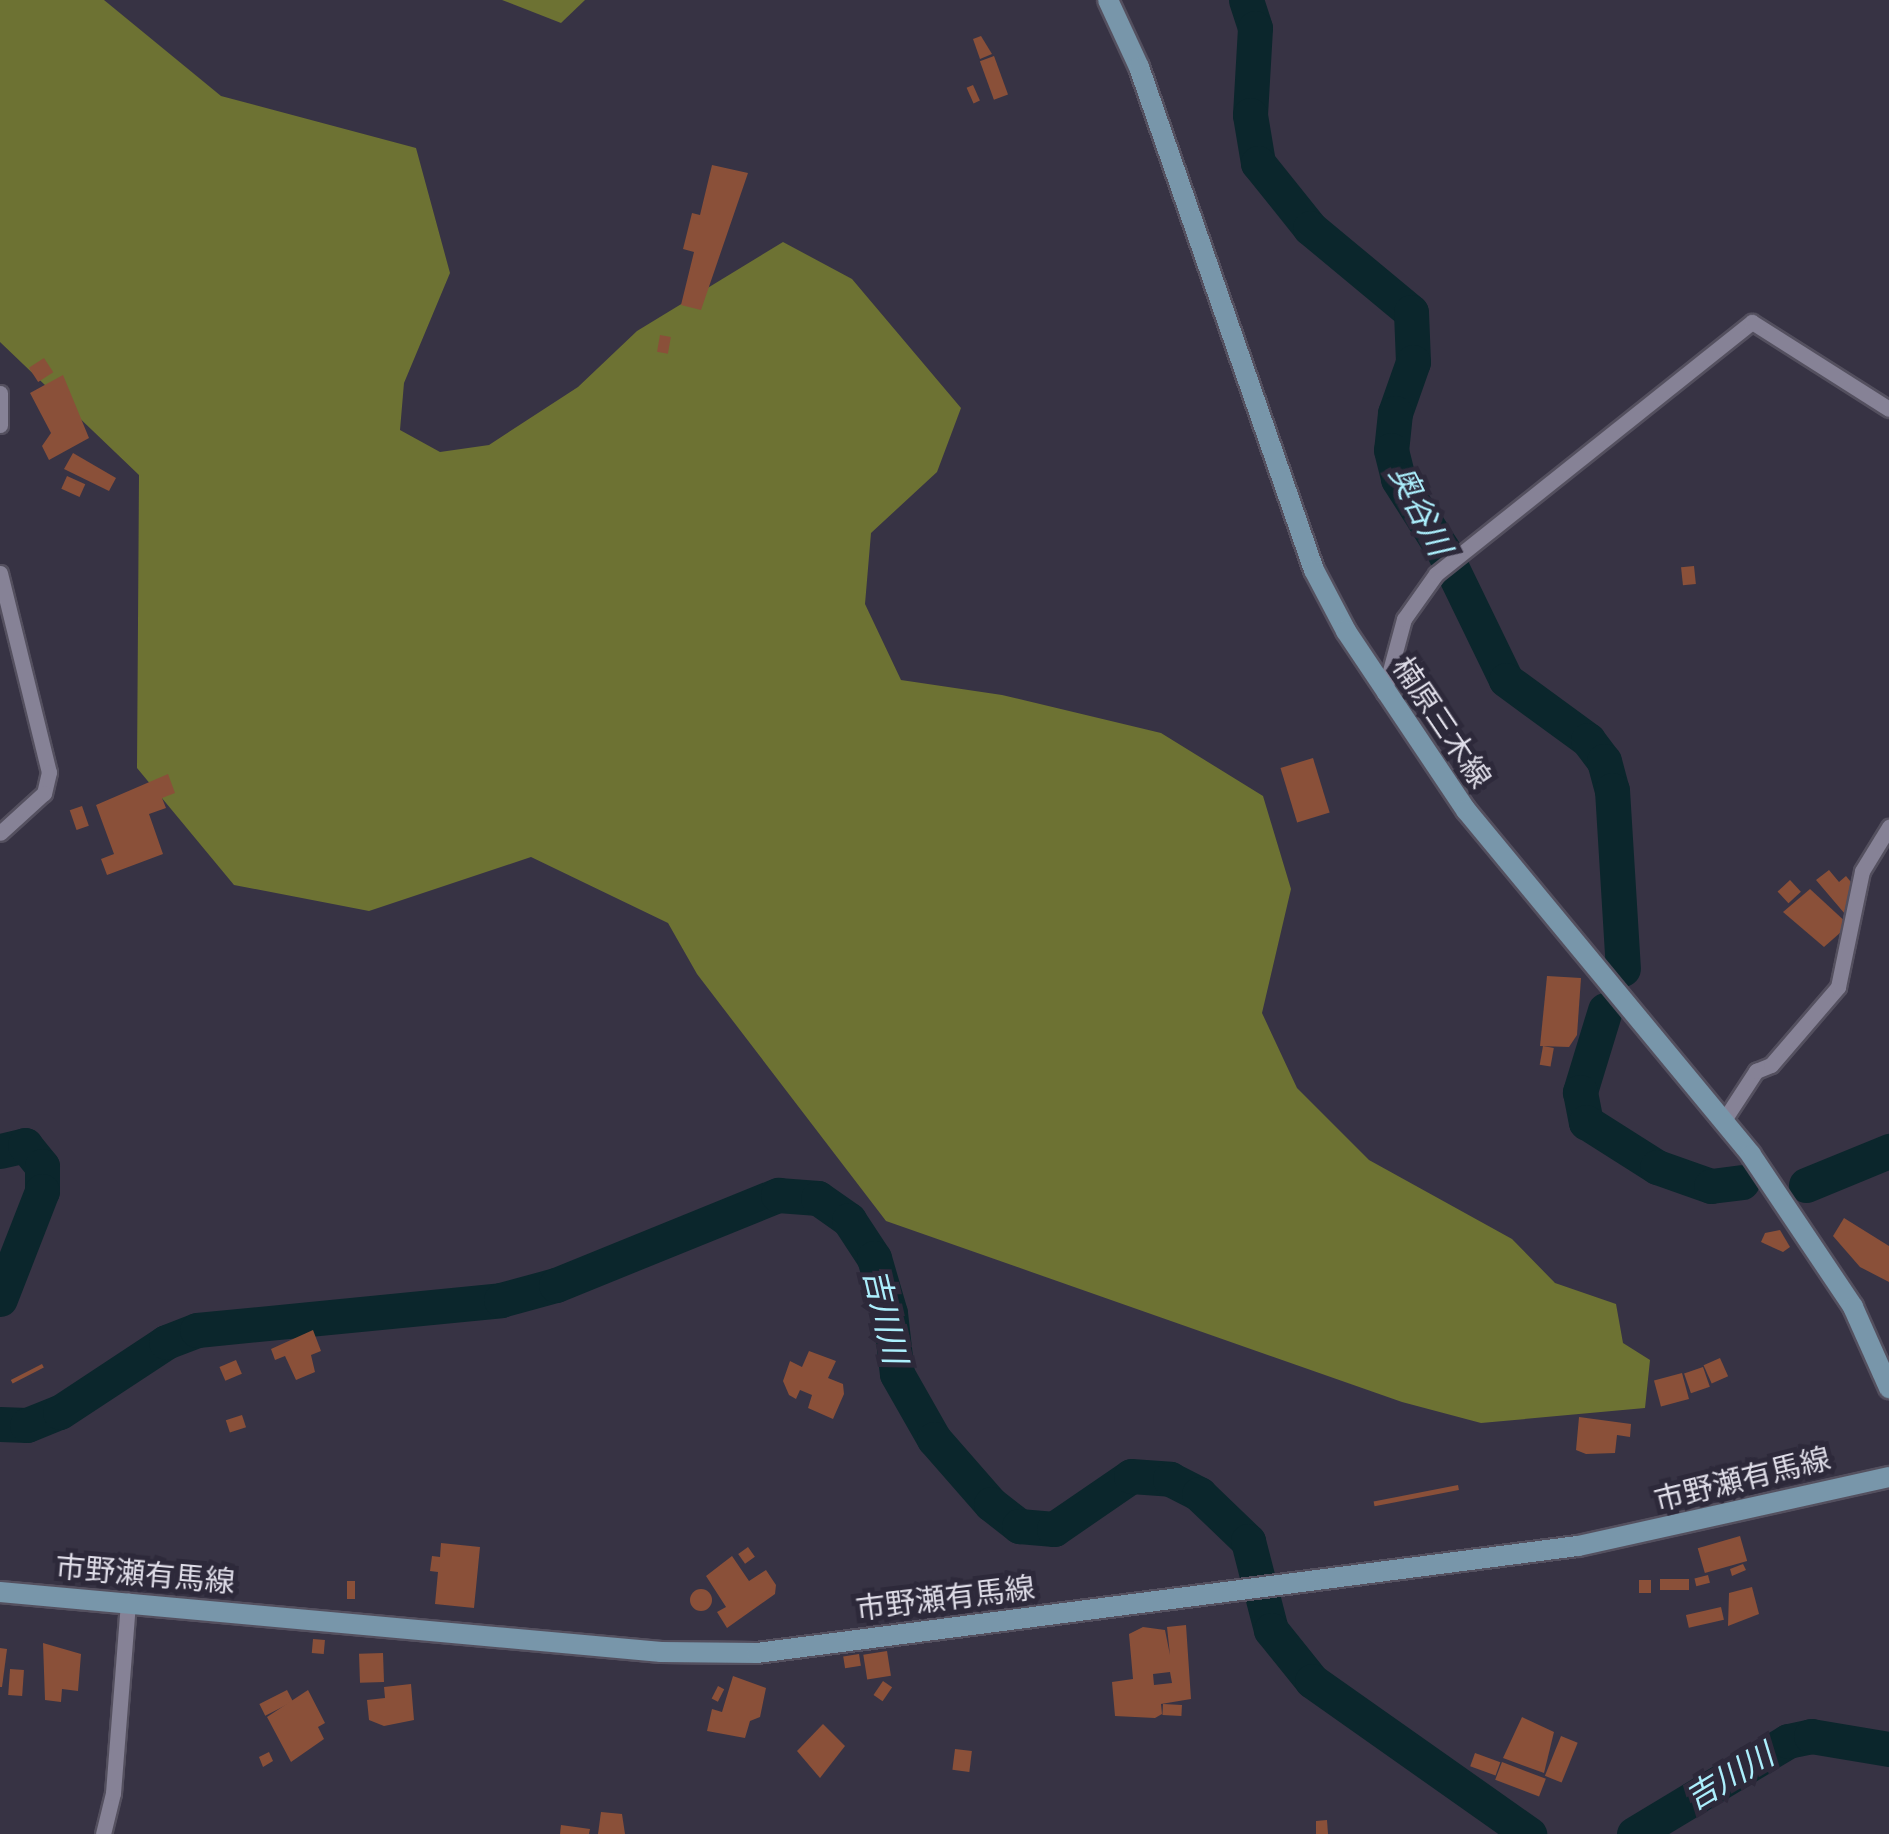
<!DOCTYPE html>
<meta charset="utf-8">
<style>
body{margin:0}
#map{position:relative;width:1889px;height:1834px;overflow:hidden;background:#373344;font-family:"PT Sans Narrow","Noto Sans JP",sans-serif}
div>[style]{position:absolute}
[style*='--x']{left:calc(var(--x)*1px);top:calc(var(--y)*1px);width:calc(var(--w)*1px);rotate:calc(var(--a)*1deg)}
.forest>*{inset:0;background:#6d7233}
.river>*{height:35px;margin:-17.5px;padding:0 17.5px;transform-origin:17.5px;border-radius:17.5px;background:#0b262c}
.building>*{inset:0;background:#8a5039;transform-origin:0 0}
.round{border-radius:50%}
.roads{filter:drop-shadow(2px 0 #54505f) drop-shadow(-2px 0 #54505f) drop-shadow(0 2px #54505f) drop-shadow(0 -2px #54505f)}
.street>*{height:15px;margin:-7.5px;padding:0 7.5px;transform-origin:7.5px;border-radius:7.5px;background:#868296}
.secondary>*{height:20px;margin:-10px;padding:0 10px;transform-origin:10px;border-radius:10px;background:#7896aa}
span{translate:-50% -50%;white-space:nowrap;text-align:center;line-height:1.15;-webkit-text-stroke:10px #2d293a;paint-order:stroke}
.street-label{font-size:30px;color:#dedce7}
.water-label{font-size:32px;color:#aceffd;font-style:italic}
</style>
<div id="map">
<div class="forest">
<div style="clip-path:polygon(0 0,104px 0,221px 96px,416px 148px,450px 273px,404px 383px,400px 430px,440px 452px,489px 445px,578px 387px,637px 331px,783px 242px,852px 279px,961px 408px,937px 472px,871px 533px,865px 604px,901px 680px,1002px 695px,1161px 733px,1263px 796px,1291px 889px,1262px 1013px,1297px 1088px,1369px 1160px,1512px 1239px,1555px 1283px,1616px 1304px,1623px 1343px,1650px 1360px,1645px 1408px,1481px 1423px,1402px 1402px,886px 1221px,697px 974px,668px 923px,531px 857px,369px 911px,234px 885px,137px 768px,139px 475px,0 342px)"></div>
<div style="clip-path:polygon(502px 0,585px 0,561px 23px)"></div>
</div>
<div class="river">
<div style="--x:1246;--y:0;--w:29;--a:72"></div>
<div style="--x:1255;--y:28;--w:87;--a:93.3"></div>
<div style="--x:1250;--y:115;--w:49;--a:80.5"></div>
<div style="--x:1258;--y:163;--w:83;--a:51.3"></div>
<div style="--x:1310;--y:228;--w:131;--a:39.7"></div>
<div style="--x:1411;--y:312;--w:50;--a:87.7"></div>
<div style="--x:1413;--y:362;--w:54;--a:109.4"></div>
<div style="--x:1395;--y:413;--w:37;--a:96"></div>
<div style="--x:1391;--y:450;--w:30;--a:76"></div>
<div style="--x:1398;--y:479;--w:84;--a:57.6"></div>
<div style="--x:1443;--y:550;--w:144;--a:64.1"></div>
<div style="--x:1506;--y:680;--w:102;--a:36.2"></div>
<div style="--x:1588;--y:740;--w:26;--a:53"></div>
<div style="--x:1604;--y:761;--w:30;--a:75"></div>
<div style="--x:1612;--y:790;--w:179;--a:86.5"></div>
<div style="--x:1605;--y:1010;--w:86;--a:107"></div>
<div style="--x:1580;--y:1092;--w:31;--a:79"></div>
<div style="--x:1586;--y:1122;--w:84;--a:32.4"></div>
<div style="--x:1657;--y:1167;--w:57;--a:19.4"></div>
<div style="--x:1711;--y:1186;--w:31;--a:-7"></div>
<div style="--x:0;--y:1151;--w:26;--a:-13"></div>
<div style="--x:25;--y:1145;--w:27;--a:51"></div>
<div style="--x:42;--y:1166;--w:25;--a:90"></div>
<div style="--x:42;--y:1191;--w:116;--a:111.3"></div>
<div style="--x:1806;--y:1185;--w:90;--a:-22.3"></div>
<div style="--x:0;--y:1424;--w:27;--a:2"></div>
<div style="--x:27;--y:1425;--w:35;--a:-22"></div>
<div style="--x:60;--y:1412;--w:127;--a:-33.4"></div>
<div style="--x:166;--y:1342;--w:33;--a:-21"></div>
<div style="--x:197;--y:1330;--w:305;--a:-5.6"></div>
<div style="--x:501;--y:1300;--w:57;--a:-15.3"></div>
<div style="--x:556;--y:1285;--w:240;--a:-22.1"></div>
<div style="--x:778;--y:1195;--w:40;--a:4.3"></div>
<div style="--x:818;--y:1198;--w:38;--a:35"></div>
<div style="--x:849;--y:1220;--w:45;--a:56.7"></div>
<div style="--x:874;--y:1258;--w:57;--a:73.8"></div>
<div style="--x:890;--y:1313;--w:61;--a:83.5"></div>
<div style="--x:897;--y:1374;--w:75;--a:60.4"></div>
<div style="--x:934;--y:1439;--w:86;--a:48.8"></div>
<div style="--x:991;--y:1504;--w:36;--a:38"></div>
<div style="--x:1019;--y:1526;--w:35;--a:5"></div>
<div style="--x:1054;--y:1529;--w:93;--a:-34.5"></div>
<div style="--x:1131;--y:1476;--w:39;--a:4"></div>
<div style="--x:1170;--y:1479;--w:33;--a:27"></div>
<div style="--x:1199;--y:1494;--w:68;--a:43.8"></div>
<div style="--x:1248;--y:1541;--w:92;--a:75.5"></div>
<div style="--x:1271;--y:1630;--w:65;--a:51.2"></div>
<div style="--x:1312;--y:1681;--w:266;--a:35.2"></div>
<div style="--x:1634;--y:1834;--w:180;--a:-31.1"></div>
<div style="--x:1788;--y:1741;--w:24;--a:-12"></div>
<div style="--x:1811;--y:1736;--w:79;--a:9.5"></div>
</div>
<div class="building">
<div style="clip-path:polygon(981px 36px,992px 54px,980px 59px,973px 39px)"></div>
<div style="left:994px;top:56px;width:41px;height:15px;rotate:70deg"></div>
<div style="left:973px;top:85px;width:17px;height:7px;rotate:66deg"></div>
<div style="clip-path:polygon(712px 165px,748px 173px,701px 310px,681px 305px,694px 252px,683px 249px,692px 213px,700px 215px)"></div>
<div style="left:660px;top:335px;width:11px;height:17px;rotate:10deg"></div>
<div style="left:44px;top:358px;width:17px;height:18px;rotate:57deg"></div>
<div style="clip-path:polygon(63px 375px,89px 438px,49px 460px,42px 446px,51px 433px,30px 393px)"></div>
<div style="clip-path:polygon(73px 453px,116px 478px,109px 491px,64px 469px)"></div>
<div style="left:67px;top:476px;width:20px;height:14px;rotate:24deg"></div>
<div style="left:1694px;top:566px;width:18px;height:13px;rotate:84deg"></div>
<div style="left:1313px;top:758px;width:57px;height:34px;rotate:73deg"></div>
<div style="clip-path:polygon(168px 774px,175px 793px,162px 798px,166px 808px,149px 814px,163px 854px,107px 875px,101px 859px,114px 854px,96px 805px)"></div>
<div style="left:82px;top:806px;width:21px;height:13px;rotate:71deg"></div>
<div style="clip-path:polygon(1829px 870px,1839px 882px,1846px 876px,1864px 898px,1845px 914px,1816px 880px)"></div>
<div style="left:1790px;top:880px;width:16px;height:17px;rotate:47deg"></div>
<div style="clip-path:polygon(1810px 889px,1849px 925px,1824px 947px,1783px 912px)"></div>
<div style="clip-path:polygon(1547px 976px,1581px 978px,1577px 1035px,1569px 1047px,1540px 1046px)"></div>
<div style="left:1543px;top:1046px;width:11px;height:19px;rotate:10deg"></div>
<div style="clip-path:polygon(1844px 1218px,1889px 1246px,1889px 1282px,1860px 1267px,1833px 1236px)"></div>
<div style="clip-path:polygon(1780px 1230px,1790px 1247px,1783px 1252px,1761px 1242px,1765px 1233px)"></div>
<div style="clip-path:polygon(313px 1330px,321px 1351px,311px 1355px,315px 1372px,296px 1380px,285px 1356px,275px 1360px,271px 1349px)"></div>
<div style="clip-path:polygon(809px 1351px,836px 1361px,828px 1378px,843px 1384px,844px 1394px,833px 1419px,808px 1408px,812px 1395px,800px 1390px,796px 1399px,789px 1395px,783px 1381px,790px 1361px,802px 1367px)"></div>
<div style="left:1720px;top:1358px;width:20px;height:18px;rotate:66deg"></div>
<div style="left:236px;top:1360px;width:15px;height:18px;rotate:67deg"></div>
<div style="left:42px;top:1364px;width:4px;height:35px;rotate:63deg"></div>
<div style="left:1703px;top:1367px;width:21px;height:20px;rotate:71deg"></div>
<div style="left:1682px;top:1373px;width:27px;height:29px;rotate:75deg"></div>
<div style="left:242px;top:1415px;width:13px;height:17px;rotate:72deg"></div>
<div style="clip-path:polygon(1579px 1417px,1631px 1424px,1630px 1437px,1617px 1435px,1615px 1453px,1586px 1454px,1576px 1450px)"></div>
<div style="left:1458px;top:1485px;width:5px;height:86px;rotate:79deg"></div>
<div style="left:1740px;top:1536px;width:26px;height:44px;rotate:74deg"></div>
<div style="clip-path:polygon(441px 1543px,480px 1547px,474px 1608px,435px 1604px,438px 1572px,430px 1571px,432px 1556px,440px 1557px)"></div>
<div style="left:748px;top:1547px;width:12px;height:12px;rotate:55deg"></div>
<div style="clip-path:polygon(732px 1556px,749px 1581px,766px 1570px,776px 1585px,775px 1594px,727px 1628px,717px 1612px,726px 1607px,706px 1576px)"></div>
<div style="clip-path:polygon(1743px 1564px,1746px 1570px,1732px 1576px,1730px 1569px)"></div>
<div style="left:1708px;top:1575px;width:8px;height:14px;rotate:76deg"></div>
<div style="left:1689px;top:1579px;width:11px;height:29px;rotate:90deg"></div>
<div style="left:1639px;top:1580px;width:12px;height:13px"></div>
<div style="left:347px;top:1581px;width:8px;height:18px"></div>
<div style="clip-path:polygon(1752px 1587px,1759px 1614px,1728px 1626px,1729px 1593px)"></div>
<div class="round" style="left:690px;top:1589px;width:22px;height:22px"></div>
<div style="left:1721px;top:1607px;width:13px;height:36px;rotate:77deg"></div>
<div style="clip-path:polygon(evenodd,1186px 1625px,1191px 1699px,1161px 1704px,1162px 1714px,1155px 1718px,1115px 1716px,1112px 1682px,1133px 1679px,1129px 1634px,1143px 1627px,1165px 1630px,1170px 1655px,1167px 1627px,1186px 1625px,1170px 1672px,1172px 1683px,1154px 1685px,1153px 1674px,1170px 1672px)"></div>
<div style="left:313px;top:1639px;width:12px;height:14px;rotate:5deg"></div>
<div style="clip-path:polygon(43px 1643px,81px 1654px,78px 1691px,62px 1689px,61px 1702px,45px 1700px)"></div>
<div style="clip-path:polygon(0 1648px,7px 1649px,2px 1687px,0 1687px)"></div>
<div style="left:887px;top:1651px;width:25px;height:24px;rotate:81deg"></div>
<div style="left:383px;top:1653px;width:29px;height:24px;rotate:88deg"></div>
<div style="left:859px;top:1654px;width:12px;height:16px;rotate:81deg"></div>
<div style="left:10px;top:1669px;width:14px;height:26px;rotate:4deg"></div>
<div style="clip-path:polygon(733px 1676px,766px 1688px,760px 1717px,750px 1721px,745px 1738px,707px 1731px,712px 1709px,722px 1712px)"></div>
<div style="left:883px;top:1681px;width:11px;height:17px;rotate:34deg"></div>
<div style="clip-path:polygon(411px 1684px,414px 1720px,384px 1726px,369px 1720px,367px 1700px,385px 1698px,384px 1687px)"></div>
<div style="left:718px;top:1686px;width:7px;height:14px;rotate:27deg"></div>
<div style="left:287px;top:1690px;width:13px;height:31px;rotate:63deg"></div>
<div style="clip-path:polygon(308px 1690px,325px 1723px,318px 1727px,324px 1739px,291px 1762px,267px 1717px)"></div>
<div style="left:1163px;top:1704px;width:19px;height:11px;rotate:3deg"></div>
<div style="clip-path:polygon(1522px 1717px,1554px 1732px,1544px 1773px,1503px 1758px)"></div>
<div style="clip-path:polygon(823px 1724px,845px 1746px,820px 1778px,797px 1751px)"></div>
<div style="left:1561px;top:1736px;width:18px;height:43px;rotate:22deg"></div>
<div style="left:955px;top:1749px;width:17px;height:21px;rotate:7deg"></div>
<div style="clip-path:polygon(269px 1752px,273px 1761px,263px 1767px,259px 1757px)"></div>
<div style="left:1475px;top:1753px;width:27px;height:14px;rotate:20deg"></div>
<div style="left:1502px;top:1762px;width:47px;height:19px;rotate:21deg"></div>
<div style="clip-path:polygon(601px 1812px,622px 1814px,625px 1834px,598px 1834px)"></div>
<div style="clip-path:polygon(1327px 1820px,1328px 1834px,1316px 1834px,1316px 1821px)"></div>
<div style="clip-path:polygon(561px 1825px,590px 1829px,589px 1834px,560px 1834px)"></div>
</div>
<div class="roads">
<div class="street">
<div style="--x:0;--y:393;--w:32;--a:90"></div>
<div style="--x:0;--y:573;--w:205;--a:76.2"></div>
<div style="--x:49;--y:772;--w:22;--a:103"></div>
<div style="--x:44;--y:793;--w:59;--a:137.7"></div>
<div style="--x:1384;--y:693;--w:77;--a:-74.9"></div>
<div style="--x:1404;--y:619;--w:55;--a:-54.6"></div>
<div style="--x:1436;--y:574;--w:404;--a:-38.6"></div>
<div style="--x:1752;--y:322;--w:162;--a:32.4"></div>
<div style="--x:1724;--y:1120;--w:59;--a:-56.9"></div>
<div style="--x:1756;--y:1071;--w:16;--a:-22"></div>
<div style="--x:1771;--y:1065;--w:103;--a:-49.3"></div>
<div style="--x:1838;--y:987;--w:118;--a:-78.3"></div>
<div style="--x:1862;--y:871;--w:52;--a:-58.5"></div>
<div style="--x:103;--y:1834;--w:42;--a:-76.3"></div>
<div style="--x:113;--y:1793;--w:193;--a:-85.5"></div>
</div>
<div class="secondary">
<div style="--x:1108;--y:0;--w:74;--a:65.2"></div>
<div style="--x:1139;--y:67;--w:533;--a:70.82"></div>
<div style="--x:1314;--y:570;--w:69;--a:62.3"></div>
<div style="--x:1346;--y:631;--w:216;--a:56.2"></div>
<div style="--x:1466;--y:810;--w:447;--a:50.4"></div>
<div style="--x:1751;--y:1155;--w:183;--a:56.1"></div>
<div style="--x:1853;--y:1307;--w:89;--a:66"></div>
<div style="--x:0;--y:1592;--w:664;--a:5.19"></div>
<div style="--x:661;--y:1652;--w:96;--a:0.6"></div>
<div style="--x:757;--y:1653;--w:828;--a:-7.43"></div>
<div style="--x:1578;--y:1546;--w:319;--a:-12.5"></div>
</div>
</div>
<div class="street-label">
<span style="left:1442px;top:722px;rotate:56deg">楠原三木線</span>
<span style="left:1742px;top:1479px;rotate:-14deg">市野瀬有馬線</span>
<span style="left:145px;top:1574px;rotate:5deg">市野瀬有馬線</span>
<span style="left:945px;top:1598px;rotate:-7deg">市野瀬有馬線</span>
</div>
<div class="water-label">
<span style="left:1421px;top:510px;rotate:63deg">奥谷川</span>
<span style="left:886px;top:1316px;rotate:77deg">吉川川</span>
<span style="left:1729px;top:1776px;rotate:-31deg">吉川川</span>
</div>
</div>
